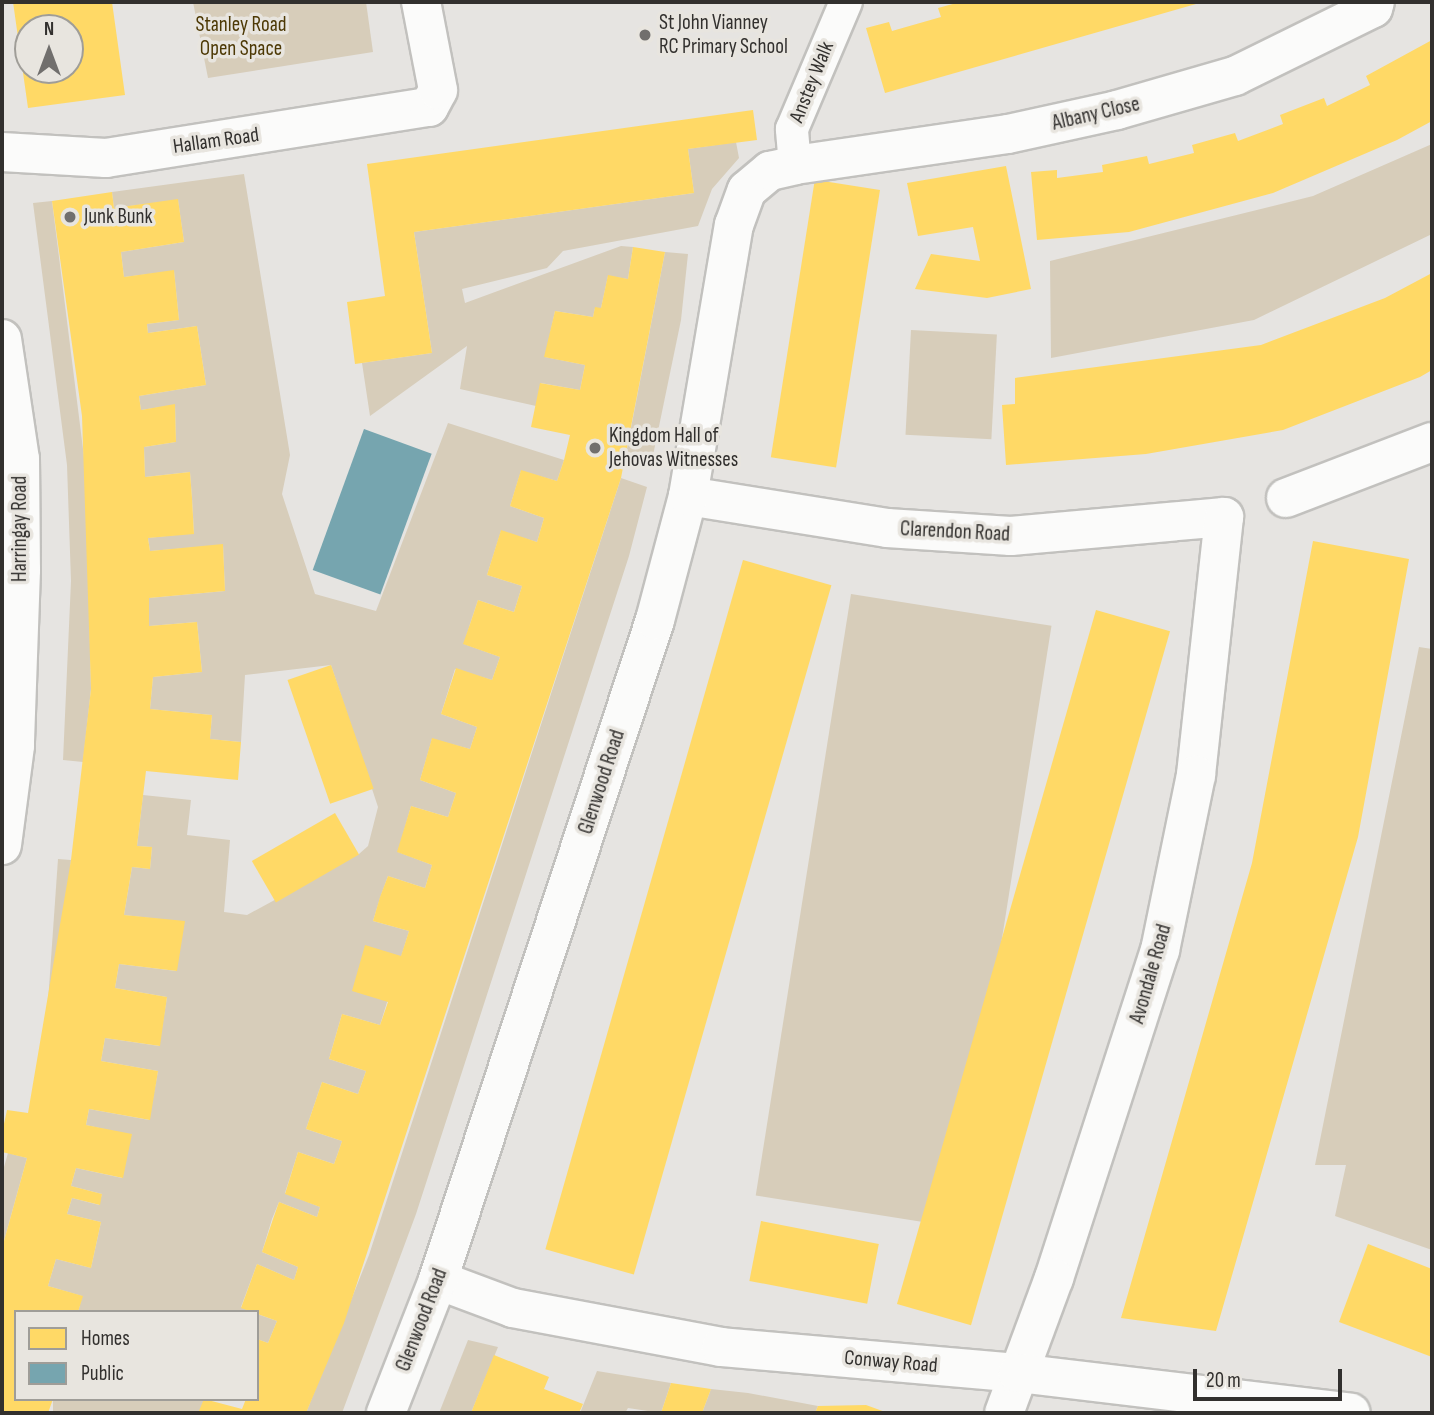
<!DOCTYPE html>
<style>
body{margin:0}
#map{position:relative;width:1434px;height:1415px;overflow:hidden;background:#e6e4e1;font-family:"Sofia Sans Condensed",sans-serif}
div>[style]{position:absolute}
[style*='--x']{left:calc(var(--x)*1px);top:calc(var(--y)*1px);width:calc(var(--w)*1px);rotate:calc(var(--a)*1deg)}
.green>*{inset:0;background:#d7cdba;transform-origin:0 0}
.homes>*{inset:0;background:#ffd966;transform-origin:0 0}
.public>*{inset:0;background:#76a5af;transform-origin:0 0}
.roads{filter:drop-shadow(2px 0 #c2c1be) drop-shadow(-2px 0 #c2c1be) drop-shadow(0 2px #c2c1be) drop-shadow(0 -2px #c2c1be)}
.pedestrian>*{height:32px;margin:-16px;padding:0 16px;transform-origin:16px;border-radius:16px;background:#fbfbfa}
.minor>*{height:38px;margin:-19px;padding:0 19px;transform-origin:19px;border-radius:19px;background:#fbfbfa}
.dots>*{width:19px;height:19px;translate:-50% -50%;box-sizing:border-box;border:4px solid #e8e5df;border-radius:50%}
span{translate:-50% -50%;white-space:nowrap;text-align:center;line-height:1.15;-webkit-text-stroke:7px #e8e5df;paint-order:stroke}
.poi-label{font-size:21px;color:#32302e}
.left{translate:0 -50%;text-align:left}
.park-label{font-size:21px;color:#4d3905}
.street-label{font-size:21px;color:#32302e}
.frame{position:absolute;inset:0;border:4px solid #32302e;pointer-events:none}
.legend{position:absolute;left:14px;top:1310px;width:245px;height:91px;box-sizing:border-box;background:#e8e5df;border:2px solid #9f9d98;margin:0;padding:9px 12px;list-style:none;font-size:21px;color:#32302e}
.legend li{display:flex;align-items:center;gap:14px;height:35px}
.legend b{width:35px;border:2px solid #9f9d98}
.north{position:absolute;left:14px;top:14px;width:70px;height:70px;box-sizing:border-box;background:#e8e5df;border:2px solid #9f9d98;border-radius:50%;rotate:0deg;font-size:19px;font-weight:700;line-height:28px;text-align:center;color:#32302e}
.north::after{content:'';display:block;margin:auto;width:24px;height:32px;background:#716f6d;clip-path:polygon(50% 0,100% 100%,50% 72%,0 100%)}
.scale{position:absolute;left:1193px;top:1369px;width:149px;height:32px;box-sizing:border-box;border:4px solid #32302e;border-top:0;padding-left:9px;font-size:21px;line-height:24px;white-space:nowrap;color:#32302e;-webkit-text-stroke:5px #e8e5df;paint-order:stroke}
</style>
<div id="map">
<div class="green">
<div style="clip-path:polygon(193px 2px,366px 2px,373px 52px,208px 78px)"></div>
<div style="clip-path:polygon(736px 142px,739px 158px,712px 189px,698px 226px,563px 251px,547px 268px,462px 289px,465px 303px,621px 246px,633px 247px,628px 279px,608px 276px,601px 308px,595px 308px,593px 317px,555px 311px,545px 357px,585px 365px,580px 390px,541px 383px,536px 406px,460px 389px,467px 346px,370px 416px,362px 363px,432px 353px,414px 232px,694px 193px,688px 149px)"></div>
<div style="clip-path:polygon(1432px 144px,1432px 234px,1254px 320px,1051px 358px,1050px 261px,1313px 196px)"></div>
<div style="clip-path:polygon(244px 174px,290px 455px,282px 494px,315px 594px,376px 611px,448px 423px,564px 460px,557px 481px,521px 471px,510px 506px,544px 518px,537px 542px,501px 531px,487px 575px,522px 586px,514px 612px,478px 600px,470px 624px,464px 644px,500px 657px,492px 680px,455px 669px,441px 714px,477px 727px,470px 749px,432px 739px,420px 780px,456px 793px,448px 817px,411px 806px,398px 852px,432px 865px,425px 888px,388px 876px,380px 898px,373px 921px,409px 931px,380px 1025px,342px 1014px,329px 1059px,366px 1071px,358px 1094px,322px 1082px,306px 1129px,342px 1141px,338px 1153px,334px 1164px,298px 1152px,285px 1193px,320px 1207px,317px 1217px,279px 1202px,272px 1219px,262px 1252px,298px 1267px,294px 1280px,257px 1264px,241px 1307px,252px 1312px,78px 1312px,82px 1296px,48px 1286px,56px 1259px,91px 1268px,101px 1222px,67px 1214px,72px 1198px,99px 1205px,102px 1194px,71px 1186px,76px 1168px,122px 1178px,131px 1135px,86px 1125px,89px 1109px,149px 1120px,158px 1071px,101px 1061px,105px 1038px,159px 1046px,167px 997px,115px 988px,119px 964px,176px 971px,184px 922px,124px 915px,132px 867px,150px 869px,152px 847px,137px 846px,143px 795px,191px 800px,187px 835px,230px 840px,224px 912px,247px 915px,359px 854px,368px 846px,378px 807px,331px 665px,245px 675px,241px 742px,210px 739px,212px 715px,150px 709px,153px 677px,202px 672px,197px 622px,149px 626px,149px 598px,225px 591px,223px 545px,150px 551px,148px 538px,194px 533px,192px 498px,190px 472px,145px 477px,144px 447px,176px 442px,175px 405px,141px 410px,139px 396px,206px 385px,197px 326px,148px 333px,147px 324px,179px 320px,174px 271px,124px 277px,121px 252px,184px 242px,178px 200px,114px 208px,112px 192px)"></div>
<div style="clip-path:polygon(52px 201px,86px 473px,91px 689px,83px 762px,63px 760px,71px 581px,67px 465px,33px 203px)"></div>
<div style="clip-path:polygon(665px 252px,688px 254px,681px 320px,651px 465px,625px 459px)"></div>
<div style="left:911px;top:330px;width:86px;height:105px;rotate:3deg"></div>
<div style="clip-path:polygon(621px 478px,647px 487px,629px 556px,416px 1214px,342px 1413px,306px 1413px,369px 1255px)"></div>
<div style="left:851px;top:594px;width:203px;height:609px;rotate:9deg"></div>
<div style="clip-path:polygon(1419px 647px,1432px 649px,1432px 1250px,1335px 1216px,1346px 1165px,1315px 1165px)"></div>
<div style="left:58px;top:859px;width:13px;height:255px;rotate:4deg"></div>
<div style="clip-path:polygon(8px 1153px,27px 1158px,2px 1248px,2px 1174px)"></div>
<div style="clip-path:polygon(257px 1314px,277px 1321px,268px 1343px,257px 1339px)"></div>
<div style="clip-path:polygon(468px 1340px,498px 1347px,471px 1413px,439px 1413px)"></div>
<div style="clip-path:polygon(597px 1371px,671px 1383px,661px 1413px,628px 1408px,625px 1413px,580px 1413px)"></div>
<div style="clip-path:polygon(711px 1389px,748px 1393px,818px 1406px,815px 1413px,702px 1413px)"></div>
<div style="left:53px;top:1399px;width:151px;height:15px"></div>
</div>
<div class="homes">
<div style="clip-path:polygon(evenodd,13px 2px,112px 2px,125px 95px,28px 108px,13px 2px,28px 28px,70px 28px,70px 70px,28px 70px,28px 28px)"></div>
<div style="clip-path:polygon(960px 2px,985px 4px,1203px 2px,885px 93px,866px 28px,889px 22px,892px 31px,941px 17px,938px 8px)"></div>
<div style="clip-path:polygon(1432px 40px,1432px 121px,1397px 140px,1273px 193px,1129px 232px,1037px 240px,1031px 172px,1057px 170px,1057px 178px,1103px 172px,1102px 165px,1147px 156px,1149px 164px,1194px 153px,1192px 145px,1235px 133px,1238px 141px,1283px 124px,1280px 115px,1324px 98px,1327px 106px,1370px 85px,1366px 76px)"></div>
<div style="clip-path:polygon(753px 110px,757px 140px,688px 149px,694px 193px,414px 232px,432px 353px,355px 364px,347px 302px,385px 296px,367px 164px)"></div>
<div style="clip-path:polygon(1006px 166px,1031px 289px,987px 298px,915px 289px,931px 254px,980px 261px,973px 227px,918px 236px,907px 183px)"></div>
<div style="left:880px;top:190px;width:281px;height:66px;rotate:99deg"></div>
<div style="clip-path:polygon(112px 192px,114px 208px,178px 199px,184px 242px,121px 252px,124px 277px,174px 270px,179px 320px,147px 324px,148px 333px,197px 326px,206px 385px,139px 396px,141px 410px,175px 404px,176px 442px,144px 447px,145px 477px,190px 472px,192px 498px,194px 534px,148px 538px,150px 551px,223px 544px,225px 591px,149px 598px,149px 626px,197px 622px,202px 672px,153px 677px,150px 709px,212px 715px,210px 739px,241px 742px,238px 780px,146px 771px,137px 846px,152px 847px,150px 869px,132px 867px,124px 915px,185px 921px,177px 971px,119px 964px,115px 988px,167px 997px,160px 1046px,105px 1038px,101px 1061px,158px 1071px,150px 1120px,89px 1109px,86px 1125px,132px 1134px,123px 1178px,76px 1168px,71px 1186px,102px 1194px,100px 1205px,72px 1198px,67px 1214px,101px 1222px,91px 1268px,56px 1259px,48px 1286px,83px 1296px,78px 1312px,16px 1312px,16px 1399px,53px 1399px,48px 1413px,2px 1413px,2px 1248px,27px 1158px,2px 1152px,2px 1133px,7px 1110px,28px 1113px,71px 860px,91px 689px,82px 416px,52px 201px)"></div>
<div style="clip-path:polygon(633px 247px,665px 252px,621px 478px,344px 1323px,306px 1413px,198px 1413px,204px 1399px,242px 1409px,246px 1399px,257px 1399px,257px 1339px,268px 1343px,277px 1321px,241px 1308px,257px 1264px,294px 1280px,298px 1267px,262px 1252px,273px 1219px,279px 1202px,317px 1217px,320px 1207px,285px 1194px,298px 1152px,334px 1164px,338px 1153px,342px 1141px,306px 1129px,322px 1082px,358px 1094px,366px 1071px,329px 1059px,342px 1014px,380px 1025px,388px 1002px,352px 991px,365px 945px,401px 956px,409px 931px,373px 921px,380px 897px,388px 876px,425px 888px,432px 865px,397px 852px,411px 806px,448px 817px,456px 793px,420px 780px,432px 738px,470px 749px,477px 727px,441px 714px,456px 668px,492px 680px,500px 657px,463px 644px,470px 624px,478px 600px,514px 612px,522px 586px,487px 575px,501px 530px,537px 542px,544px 518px,510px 506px,521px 470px,557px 481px,564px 460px,570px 435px,531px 427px,540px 383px,580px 390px,585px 365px,544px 357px,555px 311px,593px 317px,595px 307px,601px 308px,608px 275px,628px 279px)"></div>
<div style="clip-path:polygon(1432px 273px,1432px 370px,1420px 377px,1283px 430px,1146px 454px,1006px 465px,1002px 405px,1015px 404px,1015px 378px,1261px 345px,1385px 298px)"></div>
<div style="clip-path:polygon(1313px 541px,1409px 559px,1358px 837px,1216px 1331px,1121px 1318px,1252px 863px)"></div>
<div style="left:743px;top:560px;width:92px;height:717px;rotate:16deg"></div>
<div style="left:1096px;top:610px;width:77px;height:722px;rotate:16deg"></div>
<div style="left:331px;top:665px;width:131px;height:46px;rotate:71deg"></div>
<div style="left:335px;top:813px;width:48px;height:96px;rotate:60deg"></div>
<div style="left:761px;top:1221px;width:120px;height:61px;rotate:11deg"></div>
<div style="clip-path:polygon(1368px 1244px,1432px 1269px,1432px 1357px,1339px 1322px)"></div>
<div style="clip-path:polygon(494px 1355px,549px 1377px,544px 1389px,583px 1404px,579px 1413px,471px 1413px)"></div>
<div style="clip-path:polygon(671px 1383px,711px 1389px,702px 1413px,661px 1413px)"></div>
<div style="clip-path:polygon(866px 1405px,888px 1413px,815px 1413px,818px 1406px)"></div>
</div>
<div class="public">
<div style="left:364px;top:429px;width:72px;height:150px;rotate:20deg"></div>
</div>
<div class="roads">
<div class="pedestrian">
<div style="--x:795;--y:165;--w:36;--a:-95"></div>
<div style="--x:792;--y:129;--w:138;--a:-67"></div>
</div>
<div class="minor">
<div style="--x:2;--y:152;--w:104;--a:3.3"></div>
<div style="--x:106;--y:158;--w:327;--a:-9"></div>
<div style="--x:429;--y:107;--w:19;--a:-62"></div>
<div style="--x:438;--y:90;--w:90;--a:-100.9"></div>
<div style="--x:2;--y:339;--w:121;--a:81.5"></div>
<div style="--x:20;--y:459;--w:111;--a:89.5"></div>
<div style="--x:21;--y:570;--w:176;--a:92"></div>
<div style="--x:15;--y:746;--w:100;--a:97.5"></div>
<div style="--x:688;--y:496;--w:202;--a:9.1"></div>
<div style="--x:887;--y:528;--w:124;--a:3.7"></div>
<div style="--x:1011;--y:536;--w:214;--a:-5.1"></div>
<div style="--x:1224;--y:517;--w:260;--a:96.2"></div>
<div style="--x:1196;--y:775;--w:179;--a:101.6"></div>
<div style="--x:1160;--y:950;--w:345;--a:107.9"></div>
<div style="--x:1054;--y:1278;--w:144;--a:110.3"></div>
<div style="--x:1286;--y:498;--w:156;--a:-21"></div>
<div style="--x:438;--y:1280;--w:80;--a:20.5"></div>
<div style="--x:513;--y:1308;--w:212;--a:10.6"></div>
<div style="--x:721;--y:1347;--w:298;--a:5"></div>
<div style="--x:1018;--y:1373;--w:335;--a:6.8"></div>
<div style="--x:386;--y:1413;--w:143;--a:-68.6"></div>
<div style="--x:438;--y:1280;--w:695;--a:-71.8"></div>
<div style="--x:655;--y:620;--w:128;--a:-75.1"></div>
<div style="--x:688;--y:496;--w:275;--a:-80.4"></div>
<div style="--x:734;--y:225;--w:37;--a:-70"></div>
<div style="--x:747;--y:190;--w:30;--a:-40"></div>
<div style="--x:770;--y:171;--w:26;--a:-13"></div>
<div style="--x:795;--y:165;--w:215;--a:-8.3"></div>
<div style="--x:1008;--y:134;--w:112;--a:-12.4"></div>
<div style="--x:1117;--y:110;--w:123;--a:-16.1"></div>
<div style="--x:1235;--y:76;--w:154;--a:-26.2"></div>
<div style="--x:1373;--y:8;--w:6;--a:-72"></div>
</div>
</div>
<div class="dots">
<div style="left:645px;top:35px;background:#716f6d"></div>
<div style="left:70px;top:217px;background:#716f6d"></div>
<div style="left:595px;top:448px;background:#716f6d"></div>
</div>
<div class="poi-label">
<span class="left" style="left:659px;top:35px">St John Vianney<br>RC Primary School</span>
<span class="left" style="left:84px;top:217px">Junk Bunk</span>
<span class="left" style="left:609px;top:448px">Kingdom Hall of<br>Jehovas Witnesses</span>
</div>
<div class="park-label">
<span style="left:241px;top:37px">Stanley Road<br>Open Space</span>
</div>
<div class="street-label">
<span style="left:812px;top:82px;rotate:-68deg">Anstey Walk</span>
<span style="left:1096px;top:114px;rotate:-13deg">Albany Close</span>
<span style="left:216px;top:141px;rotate:-8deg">Hallam Road</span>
<span style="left:20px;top:529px;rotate:-90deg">Harringay Road</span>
<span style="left:955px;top:532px;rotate:3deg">Clarendon Road</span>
<span style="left:602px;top:782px;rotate:-72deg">Glenwood Road</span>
<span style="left:1151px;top:974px;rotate:-74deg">Avondale Road</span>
<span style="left:422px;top:1320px;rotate:-69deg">Glenwood Road</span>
<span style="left:891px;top:1362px;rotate:5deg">Conway Road</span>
</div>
<div class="frame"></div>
<ul class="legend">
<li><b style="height:19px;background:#ffd966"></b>Homes</li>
<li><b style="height:19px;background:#76a5af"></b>Public</li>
</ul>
<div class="north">N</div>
<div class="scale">20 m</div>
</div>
